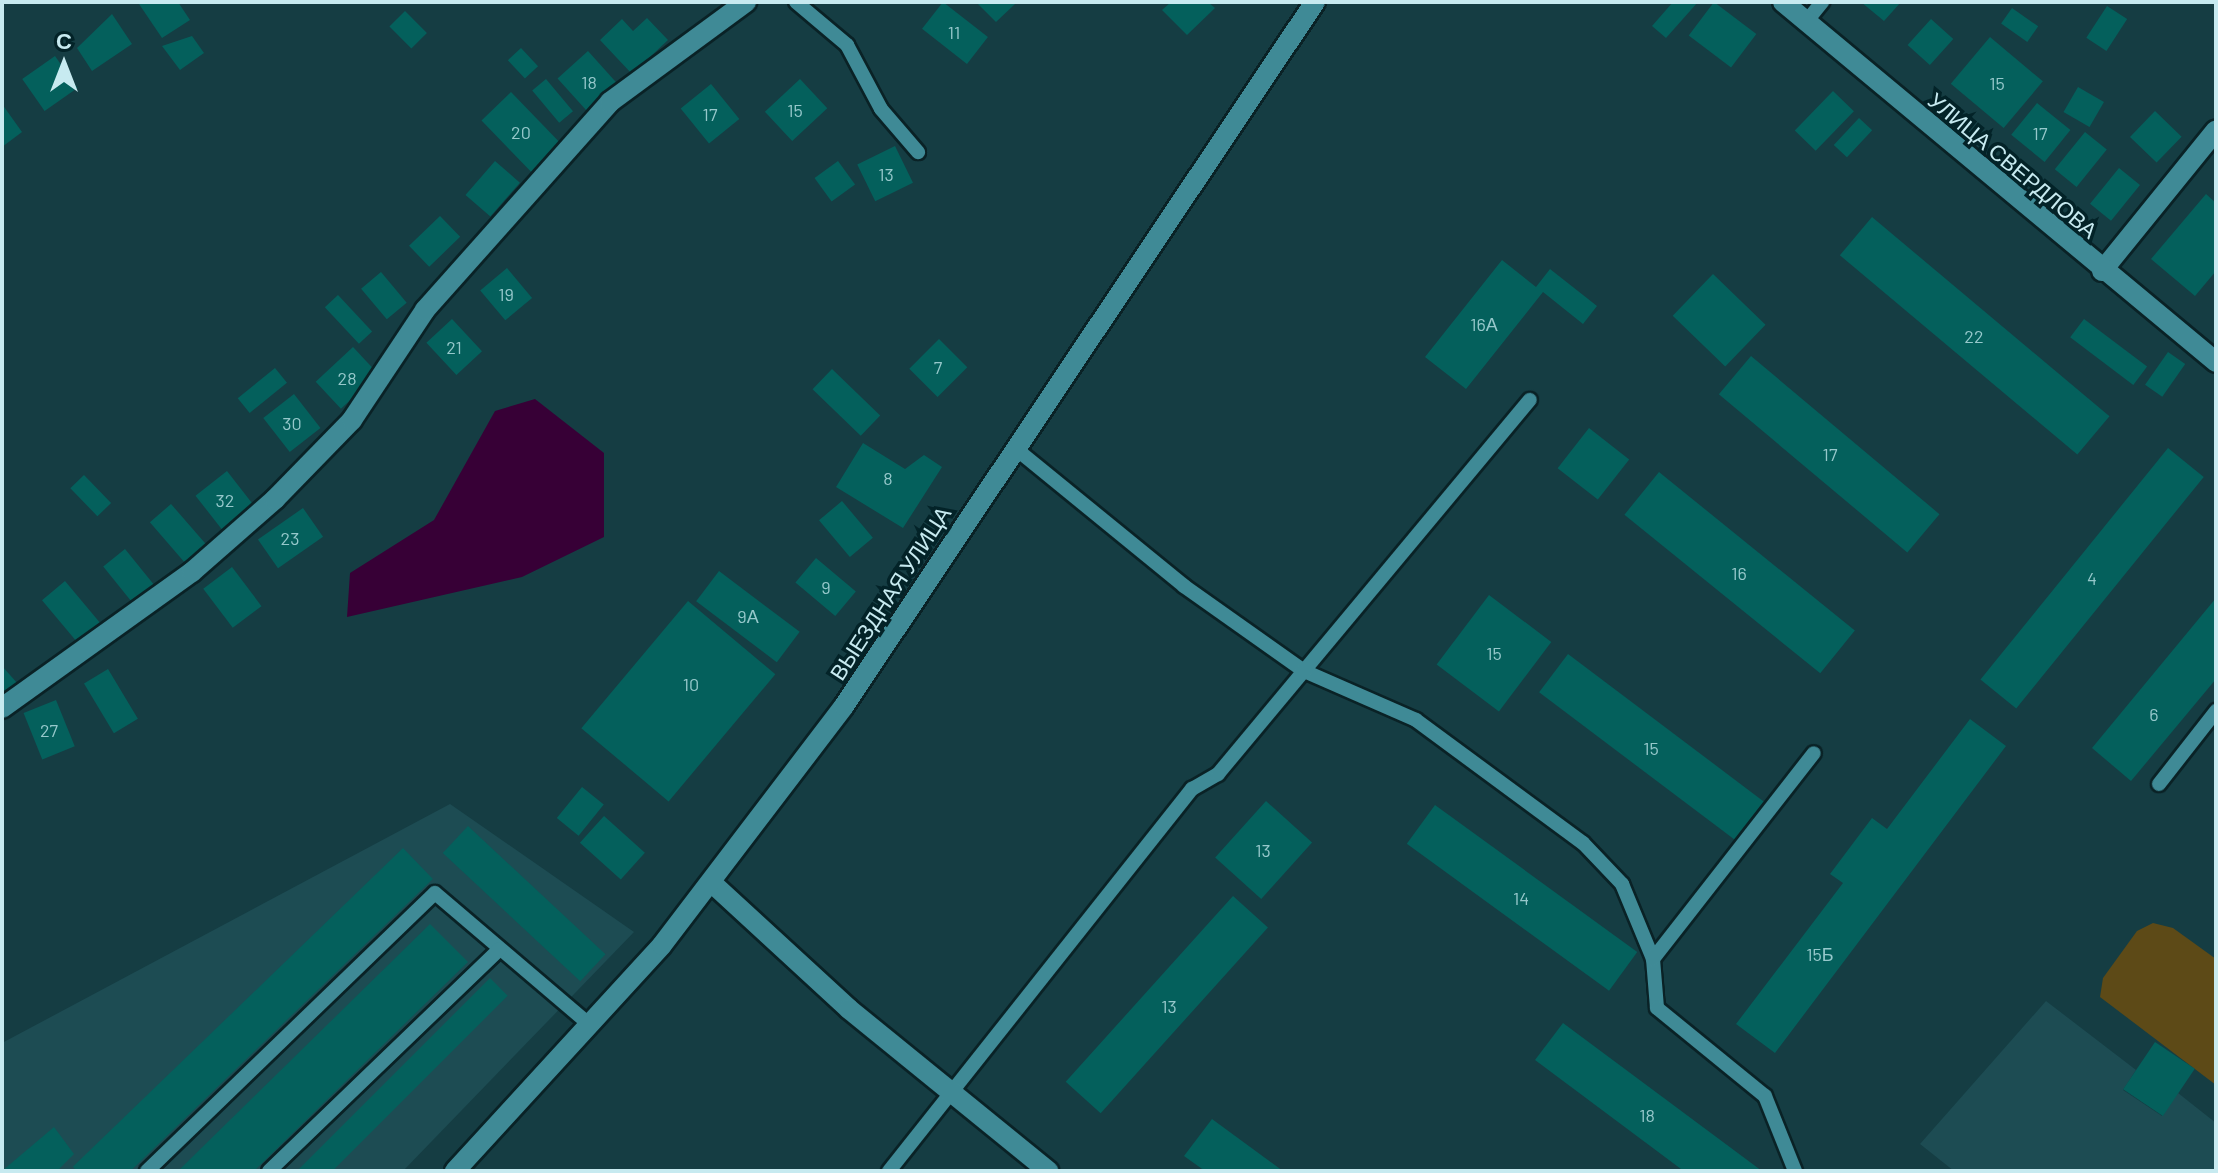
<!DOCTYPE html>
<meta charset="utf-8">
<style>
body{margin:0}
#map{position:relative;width:2218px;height:1173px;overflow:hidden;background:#153d43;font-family:Barlow,sans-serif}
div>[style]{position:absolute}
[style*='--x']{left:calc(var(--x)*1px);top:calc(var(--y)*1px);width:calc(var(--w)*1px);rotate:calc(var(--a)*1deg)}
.built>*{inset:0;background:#1d4c53}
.green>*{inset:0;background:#5d4a17}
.water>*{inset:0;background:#370036}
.building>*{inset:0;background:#04605c;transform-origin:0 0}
.roads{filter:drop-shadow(2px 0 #0a2226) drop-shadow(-2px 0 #0a2226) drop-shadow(0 2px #0a2226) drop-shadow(0 -2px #0a2226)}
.service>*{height:14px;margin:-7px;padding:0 7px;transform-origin:7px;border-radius:7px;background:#3f8a96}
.minor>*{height:20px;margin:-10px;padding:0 10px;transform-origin:10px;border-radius:10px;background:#3f8a96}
.tertiary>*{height:20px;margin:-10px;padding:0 10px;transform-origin:10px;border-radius:10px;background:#3f8a96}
span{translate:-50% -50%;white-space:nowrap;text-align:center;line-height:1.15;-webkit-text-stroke:7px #032328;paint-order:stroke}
.number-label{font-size:18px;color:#96c8cb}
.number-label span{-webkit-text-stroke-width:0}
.street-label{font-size:22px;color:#c7eaf0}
.frame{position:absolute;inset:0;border:4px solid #c7eaf0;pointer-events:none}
.north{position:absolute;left:24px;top:24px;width:80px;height:80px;-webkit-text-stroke:6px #032328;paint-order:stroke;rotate:0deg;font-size:22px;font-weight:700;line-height:32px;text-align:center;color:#c7eaf0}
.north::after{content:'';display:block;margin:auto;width:28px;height:36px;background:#c7eaf0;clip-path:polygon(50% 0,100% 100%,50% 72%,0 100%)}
</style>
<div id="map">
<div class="built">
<div style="clip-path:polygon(450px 804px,634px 932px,403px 1171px,2px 1171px,2px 1043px)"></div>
<div style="clip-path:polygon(2046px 1001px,2136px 1070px,2123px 1090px,2162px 1116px,2178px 1093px,2216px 1123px,2216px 1171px,1954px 1171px,1920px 1144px)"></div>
</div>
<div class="green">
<div style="clip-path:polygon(2153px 923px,2173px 928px,2216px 959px,2216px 1085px,2100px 997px,2103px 978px,2137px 931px)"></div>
</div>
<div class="water">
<div style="clip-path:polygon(535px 399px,604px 453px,604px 537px,522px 577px,347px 617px,350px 573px,434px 520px,495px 411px)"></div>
</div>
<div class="building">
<div style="clip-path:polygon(178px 2px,190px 20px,162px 38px,139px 4px)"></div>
<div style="left:943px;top:2px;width:57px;height:34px;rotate:38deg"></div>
<div style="clip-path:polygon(976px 2px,1013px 2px,1015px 4px,996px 22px)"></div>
<div style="clip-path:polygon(1171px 2px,1208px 2px,1215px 8px,1187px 35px,1162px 10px)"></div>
<div style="clip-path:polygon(1673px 2px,1698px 2px,1666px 38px,1652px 26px)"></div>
<div style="left:1714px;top:2px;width:53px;height:42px;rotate:37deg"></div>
<div style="clip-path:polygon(1861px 2px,1901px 2px,1884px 21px)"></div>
<div style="left:2107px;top:6px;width:24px;height:38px;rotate:33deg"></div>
<div style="left:2012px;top:8px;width:32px;height:19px;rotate:35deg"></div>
<div style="left:405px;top:11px;width:31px;height:22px;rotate:45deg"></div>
<div style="clip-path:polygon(112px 14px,132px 44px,92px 71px,77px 48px)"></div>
<div style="clip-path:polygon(647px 18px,668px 40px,632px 74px,600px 40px,622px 19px,633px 31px)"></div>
<div style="left:1931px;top:19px;width:30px;height:35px;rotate:42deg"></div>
<div style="clip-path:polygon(192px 36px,204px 53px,180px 70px,162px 46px)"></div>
<div style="left:1990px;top:37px;width:69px;height:61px;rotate:40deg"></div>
<div style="left:521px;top:48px;width:25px;height:18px;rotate:47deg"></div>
<div style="left:588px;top:51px;width:46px;height:41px;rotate:48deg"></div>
<div style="left:55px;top:56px;width:39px;height:40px;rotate:55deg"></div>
<div style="left:546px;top:79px;width:42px;height:18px;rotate:50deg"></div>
<div style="left:800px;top:79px;width:40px;height:48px;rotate:47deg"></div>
<div style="left:711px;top:84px;width:45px;height:39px;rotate:51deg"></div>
<div style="left:2078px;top:87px;width:30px;height:29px;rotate:30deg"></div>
<div style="left:1833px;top:91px;width:29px;height:55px;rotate:44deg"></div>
<div style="left:511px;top:92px;width:72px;height:41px;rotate:46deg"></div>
<div style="left:2037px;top:103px;width:43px;height:41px;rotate:39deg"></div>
<div style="clip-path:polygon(2px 104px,22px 132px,2px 147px)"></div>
<div style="left:2155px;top:111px;width:37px;height:36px;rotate:44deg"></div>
<div style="left:1859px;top:118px;width:18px;height:37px;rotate:43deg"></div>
<div style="left:2085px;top:132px;width:28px;height:48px;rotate:39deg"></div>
<div style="left:895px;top:146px;width:41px;height:42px;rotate:64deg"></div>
<div style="left:495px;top:161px;width:33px;height:45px;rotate:41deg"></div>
<div style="left:838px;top:161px;width:29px;height:29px;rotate:54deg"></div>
<div style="left:2119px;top:168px;width:27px;height:46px;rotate:39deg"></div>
<div style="clip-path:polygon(2206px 194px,2216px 203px,2216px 271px,2195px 296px,2151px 259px)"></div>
<div style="left:440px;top:216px;width:29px;height:43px;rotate:46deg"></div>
<div style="left:1872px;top:217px;width:310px;height:50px;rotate:40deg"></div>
<div style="clip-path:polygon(1502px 260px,1536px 287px,1550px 269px,1597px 306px,1583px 324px,1543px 292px,1466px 389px,1425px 357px)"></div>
<div style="left:507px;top:268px;width:39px;height:35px;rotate:50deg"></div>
<div style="left:381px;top:272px;width:40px;height:26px;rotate:50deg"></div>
<div style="left:1713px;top:274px;width:73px;height:58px;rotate:44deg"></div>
<div style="left:338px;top:295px;width:50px;height:18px;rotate:47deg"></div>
<div style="left:452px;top:319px;width:44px;height:35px;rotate:47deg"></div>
<div style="left:2084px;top:319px;width:79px;height:23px;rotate:37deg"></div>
<div style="left:939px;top:339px;width:40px;height:42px;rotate:45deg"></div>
<div style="left:353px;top:347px;width:37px;height:51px;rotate:47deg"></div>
<div style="left:2168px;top:352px;width:21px;height:40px;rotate:35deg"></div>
<div style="left:1751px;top:356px;width:246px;height:50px;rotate:40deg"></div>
<div style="left:275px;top:368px;width:19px;height:48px;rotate:51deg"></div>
<div style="left:832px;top:369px;width:67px;height:28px;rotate:44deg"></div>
<div style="left:294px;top:394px;width:43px;height:39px;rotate:52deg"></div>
<div style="left:1589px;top:428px;width:51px;height:51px;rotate:38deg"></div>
<div style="clip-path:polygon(863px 443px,905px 469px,924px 455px,942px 467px,903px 528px,836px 487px)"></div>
<div style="left:2168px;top:448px;width:46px;height:298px;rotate:39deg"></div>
<div style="left:227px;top:471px;width:43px;height:40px;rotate:52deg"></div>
<div style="left:1659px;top:472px;width:252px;height:55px;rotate:39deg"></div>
<div style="left:84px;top:475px;width:39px;height:19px;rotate:46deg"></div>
<div style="left:842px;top:501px;width:48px;height:30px;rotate:50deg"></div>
<div style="left:171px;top:504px;width:57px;height:28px;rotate:49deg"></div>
<div style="left:303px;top:508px;width:35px;height:55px;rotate:55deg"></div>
<div style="left:125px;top:549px;width:48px;height:28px;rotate:51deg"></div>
<div style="left:816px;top:558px;width:52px;height:32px;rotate:40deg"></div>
<div style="left:232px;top:567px;width:49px;height:36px;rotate:53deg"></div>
<div style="left:719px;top:571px;width:101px;height:38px;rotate:37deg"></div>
<div style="left:65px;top:581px;width:59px;height:30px;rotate:50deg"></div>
<div style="left:1489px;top:595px;width:78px;height:87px;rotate:37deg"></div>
<div style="clip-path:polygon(2216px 598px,2216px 679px,2131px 781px,2092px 748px)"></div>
<div style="left:688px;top:601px;width:114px;height:166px;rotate:40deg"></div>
<div style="left:1568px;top:654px;width:245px;height:48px;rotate:37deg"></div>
<div style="clip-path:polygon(2px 666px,18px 684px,2px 697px)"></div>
<div style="left:108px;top:669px;width:58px;height:28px;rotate:59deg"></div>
<div style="left:56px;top:700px;width:50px;height:35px;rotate:68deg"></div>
<div style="clip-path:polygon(1970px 719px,2006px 746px,1775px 1053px,1736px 1024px,1843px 883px,1830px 874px,1872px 818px,1887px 829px)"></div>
<div style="left:582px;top:787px;width:28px;height:40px;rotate:39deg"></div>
<div style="left:1266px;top:801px;width:62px;height:76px;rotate:42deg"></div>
<div style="left:1435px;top:805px;width:250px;height:48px;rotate:36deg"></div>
<div style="left:604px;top:816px;width:55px;height:36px;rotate:42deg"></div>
<div style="left:468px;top:826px;width:188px;height:37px;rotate:43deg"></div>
<div style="left:403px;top:848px;width:43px;height:459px;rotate:46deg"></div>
<div style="left:1233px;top:896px;width:47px;height:250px;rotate:42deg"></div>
<div style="clip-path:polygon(430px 924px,468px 962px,254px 1171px,178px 1171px)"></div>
<div style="left:490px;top:978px;width:25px;height:278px;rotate:45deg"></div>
<div style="clip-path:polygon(1563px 1023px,1762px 1171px,1681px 1169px,1535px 1060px)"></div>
<div style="left:2155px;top:1042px;width:48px;height:57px;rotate:34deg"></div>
<div style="clip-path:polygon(1212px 1119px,1283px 1171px,1205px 1171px,1184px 1156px)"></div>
<div style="clip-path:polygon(54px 1127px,74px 1154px,57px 1171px,2px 1171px)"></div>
</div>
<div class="roads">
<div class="service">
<div style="--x:796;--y:2;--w:67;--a:40.1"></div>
<div style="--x:847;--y:45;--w:72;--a:62"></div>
<div style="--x:881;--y:109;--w:57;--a:49.3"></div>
<div style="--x:1806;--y:22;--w:26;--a:-51"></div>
<div style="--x:1015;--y:448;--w:218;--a:39.2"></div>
<div style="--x:1184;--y:586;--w:147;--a:35.3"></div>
<div style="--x:1304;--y:671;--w:122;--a:23.6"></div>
<div style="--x:1416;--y:720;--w:207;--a:36.4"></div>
<div style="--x:1583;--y:843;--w:57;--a:46.4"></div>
<div style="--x:1622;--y:884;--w:81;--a:67.5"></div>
<div style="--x:1653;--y:959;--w:49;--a:85.3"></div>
<div style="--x:1657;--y:1008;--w:139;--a:39.2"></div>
<div style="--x:1765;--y:1096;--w:81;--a:68.2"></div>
<div style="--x:2159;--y:784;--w:93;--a:-52"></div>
<div style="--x:1653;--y:959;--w:261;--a:-52"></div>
<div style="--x:147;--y:1171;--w:400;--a:-44"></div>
<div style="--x:435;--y:893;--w:202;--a:40.4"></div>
<div style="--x:269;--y:1171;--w:320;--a:-43.9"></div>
<div style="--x:889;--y:1171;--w:488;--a:-51.6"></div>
<div style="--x:1192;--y:789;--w:30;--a:-30"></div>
<div style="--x:1218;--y:774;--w:487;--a:-50.2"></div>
</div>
<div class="minor">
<div style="--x:2102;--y:271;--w:181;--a:-51"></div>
<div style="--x:2;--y:708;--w:234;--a:-35.6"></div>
<div style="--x:192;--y:572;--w:111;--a:-41.3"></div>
<div style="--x:275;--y:499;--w:110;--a:-45.7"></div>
<div style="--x:352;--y:420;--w:132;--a:-56.4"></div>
<div style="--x:425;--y:310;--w:278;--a:-48.3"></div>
<div style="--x:610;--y:102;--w:169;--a:-36.3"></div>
<div style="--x:712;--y:883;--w:186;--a:42.6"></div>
<div style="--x:849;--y:1009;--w:257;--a:39.1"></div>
</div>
<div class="tertiary">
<div style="--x:1783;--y:2;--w:563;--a:39.74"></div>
<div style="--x:455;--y:1171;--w:306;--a:-47.5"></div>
<div style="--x:662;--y:945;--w:300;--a:-52.7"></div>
<div style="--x:844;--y:706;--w:847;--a:-56.22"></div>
</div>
</div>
<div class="number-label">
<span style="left:954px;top:32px">11</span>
<span style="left:589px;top:82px">18</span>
<span style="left:1997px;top:83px">15</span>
<span style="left:795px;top:110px">15</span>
<span style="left:710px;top:114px">17</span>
<span style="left:521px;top:132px">20</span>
<span style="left:2040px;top:133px">17</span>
<span style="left:886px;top:174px">13</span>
<span style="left:506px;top:294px">19</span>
<span style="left:1484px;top:324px">16А</span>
<span style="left:1974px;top:336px">22</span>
<span style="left:454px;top:347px">21</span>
<span style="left:938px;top:367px">7</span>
<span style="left:347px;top:378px">28</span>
<span style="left:292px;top:423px">30</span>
<span style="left:1830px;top:454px">17</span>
<span style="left:888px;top:478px">8</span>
<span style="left:225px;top:500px">32</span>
<span style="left:290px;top:538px">23</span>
<span style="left:1739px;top:573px">16</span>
<span style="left:2092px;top:578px">4</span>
<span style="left:826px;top:587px">9</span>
<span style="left:748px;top:616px">9А</span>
<span style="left:1494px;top:653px">15</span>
<span style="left:691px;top:684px">10</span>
<span style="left:2154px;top:714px">6</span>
<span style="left:49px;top:730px">27</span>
<span style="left:1651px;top:748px">15</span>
<span style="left:1263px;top:850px">13</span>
<span style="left:1521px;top:898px">14</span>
<span style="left:1820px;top:954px">15Б</span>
<span style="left:1169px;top:1006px">13</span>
<span style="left:1647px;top:1115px">18</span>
</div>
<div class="street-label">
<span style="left:2013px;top:165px;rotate:40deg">УЛИЦА СВЕРДЛОВА</span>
<span style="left:890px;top:593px;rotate:-57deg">ВЫЕЗДНАЯ УЛИЦА</span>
</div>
<div class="frame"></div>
<div class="north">С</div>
</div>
